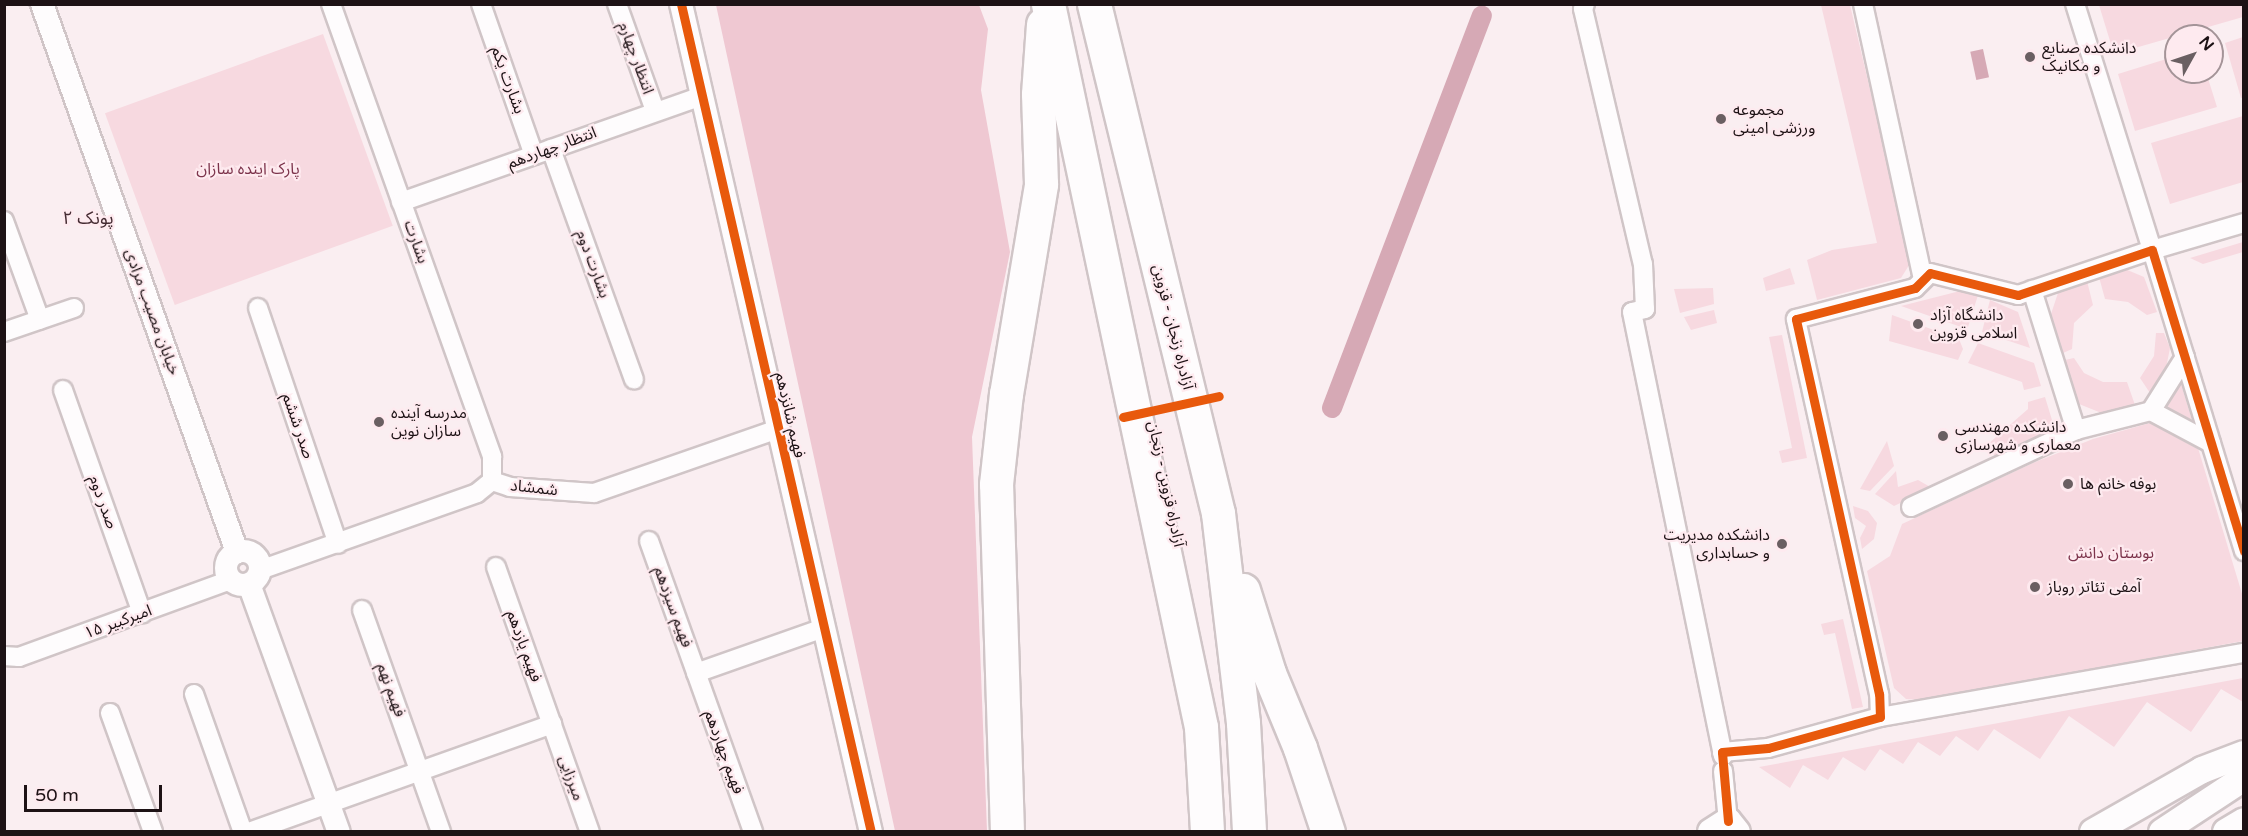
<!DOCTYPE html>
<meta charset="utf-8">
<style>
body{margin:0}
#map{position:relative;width:2248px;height:836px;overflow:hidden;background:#faeef1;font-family:"Varela Round","Noto Sans Arabic",sans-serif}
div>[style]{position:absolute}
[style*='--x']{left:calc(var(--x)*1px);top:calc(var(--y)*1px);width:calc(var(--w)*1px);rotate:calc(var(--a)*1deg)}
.green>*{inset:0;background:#f7d9e0;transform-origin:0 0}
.forest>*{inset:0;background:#efc8d2}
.water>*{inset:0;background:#d6a9b5;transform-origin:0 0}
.canal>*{height:20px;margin:-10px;padding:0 10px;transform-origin:10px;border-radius:10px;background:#d6a9b5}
.roads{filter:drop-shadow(2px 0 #d0c5c7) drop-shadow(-2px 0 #d0c5c7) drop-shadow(0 2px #d0c5c7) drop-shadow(0 -2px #d0c5c7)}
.minor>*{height:18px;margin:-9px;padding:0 9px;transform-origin:9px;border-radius:9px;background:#fefcfd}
.tertiary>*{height:22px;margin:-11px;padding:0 11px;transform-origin:11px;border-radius:11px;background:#fefcfd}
.tertiary>.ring{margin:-11px;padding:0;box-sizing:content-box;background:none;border:22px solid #fefcfd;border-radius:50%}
.secondary>*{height:26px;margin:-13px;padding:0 13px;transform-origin:13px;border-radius:13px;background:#fefcfd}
.motorway>*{height:33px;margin:-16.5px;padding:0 16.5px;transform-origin:16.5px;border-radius:16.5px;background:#fefcfd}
.cycleway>*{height:9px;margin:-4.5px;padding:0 4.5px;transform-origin:4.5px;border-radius:4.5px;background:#e8590c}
.dots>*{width:16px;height:16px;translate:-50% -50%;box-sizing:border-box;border:3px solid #feeaef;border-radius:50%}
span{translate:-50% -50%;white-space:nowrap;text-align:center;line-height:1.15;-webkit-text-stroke:4.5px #feeaef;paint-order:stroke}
.poi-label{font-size:16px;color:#1d1215}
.left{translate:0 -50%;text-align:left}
.right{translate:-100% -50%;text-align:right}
.street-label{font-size:16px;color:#1d1215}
.park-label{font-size:16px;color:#7c334b}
.neighbourhood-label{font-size:18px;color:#442b32}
.frame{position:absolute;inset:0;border:6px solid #1d1215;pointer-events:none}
.north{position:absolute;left:2164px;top:24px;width:60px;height:60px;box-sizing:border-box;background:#feeaef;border:2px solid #a49498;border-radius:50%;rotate:50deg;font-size:16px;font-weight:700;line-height:24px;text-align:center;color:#1d1215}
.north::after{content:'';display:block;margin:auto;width:21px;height:27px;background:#6a5f62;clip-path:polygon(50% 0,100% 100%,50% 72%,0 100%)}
.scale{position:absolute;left:24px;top:785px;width:138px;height:27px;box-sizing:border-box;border:3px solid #1d1215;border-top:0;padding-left:8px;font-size:18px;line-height:21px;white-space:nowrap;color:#1d1215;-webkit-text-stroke:4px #feeaef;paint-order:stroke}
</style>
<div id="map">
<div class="green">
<div style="clip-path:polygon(1821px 5px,1850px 5px,1911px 262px,1901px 278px,1817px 300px,1807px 260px,1832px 250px,1877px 243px)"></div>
<div style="clip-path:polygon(2099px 5px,2243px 5px,2243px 17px,2114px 54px)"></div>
<div style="left:323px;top:34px;width:204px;height:232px;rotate:70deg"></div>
<div style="clip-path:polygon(2243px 37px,2244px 97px,2241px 98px,2225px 43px)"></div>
<div style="clip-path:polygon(2176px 56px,2176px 72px,2206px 72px,2217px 107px,2135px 131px,2118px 74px)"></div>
<div style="clip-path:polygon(2243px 116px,2243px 182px,2170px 204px,2151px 143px)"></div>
<div style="clip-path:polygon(2243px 242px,2243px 252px,2203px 264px,2190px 258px)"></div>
<div style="clip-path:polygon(1790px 268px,1795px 284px,1766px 291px,1763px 278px)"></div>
<div style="clip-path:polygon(2125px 269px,2144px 277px,2157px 312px,2147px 315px,2128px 302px,2105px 299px,2099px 277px)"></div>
<div style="clip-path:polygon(2087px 281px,2093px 305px,2074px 323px,2072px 349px,2063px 353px,2051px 314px,2059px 290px)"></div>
<div style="clip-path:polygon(1713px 288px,1714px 304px,1680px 313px,1674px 289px)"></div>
<div style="clip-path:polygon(1964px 290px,1978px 295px,1968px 327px,1964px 328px,1901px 306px)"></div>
<div style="clip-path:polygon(1990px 300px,2018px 312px,2030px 348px,1982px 332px)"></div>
<div style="clip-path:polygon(1714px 310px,1717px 323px,1691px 330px,1684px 317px)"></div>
<div style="clip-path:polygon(1892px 315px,1959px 339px,1963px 349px,1958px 360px,1889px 341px)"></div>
<div style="clip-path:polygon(2156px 333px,2164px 333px,2170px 348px,2165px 373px,2150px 393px,2140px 378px,2154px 356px)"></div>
<div style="clip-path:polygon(1782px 335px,1807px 458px,1782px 463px,1779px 451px,1792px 448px,1769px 337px)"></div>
<div style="clip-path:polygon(1978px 343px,2034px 363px,2041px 386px,2024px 390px,2022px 382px,1968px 363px)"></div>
<div style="clip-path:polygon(2074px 358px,2084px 373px,2103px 382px,2127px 382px,2135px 405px,2104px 414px,2079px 404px,2065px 360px)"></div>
<div style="clip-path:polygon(2181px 384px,2192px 420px,2166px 409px)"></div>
<div style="clip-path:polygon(2045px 397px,2052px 420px,2051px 434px,1997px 459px,1987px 445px,2028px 409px,2028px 402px)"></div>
<div style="clip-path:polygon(2150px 423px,2198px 448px,2243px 597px,2243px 641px,1922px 700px,1906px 699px,1894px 688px,1867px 571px,1890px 556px,1902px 524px,2033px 463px,2093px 439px)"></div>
<div style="clip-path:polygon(1887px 441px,1894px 466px,1870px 491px,1860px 489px)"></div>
<div style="clip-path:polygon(1896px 471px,1898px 487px,1918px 480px,1932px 488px,1894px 506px,1875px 494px)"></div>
<div style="clip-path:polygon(1853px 506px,1868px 511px,1877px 523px,1874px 539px,1862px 549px,1860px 538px,1866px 526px,1855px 518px)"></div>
<div style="clip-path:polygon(1843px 619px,1863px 707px,1852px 709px,1835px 633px,1824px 635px,1821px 624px)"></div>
<div style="clip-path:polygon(2243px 678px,2243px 702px,2221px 689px,2191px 732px,2147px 702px,2114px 747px,2069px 716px,2040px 759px,1994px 729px,1978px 751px,1956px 736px,1940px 756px,1918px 742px,1903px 764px,1880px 749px,1865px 771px,1843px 757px,1828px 780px,1803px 765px,1790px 788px,1759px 767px)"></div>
</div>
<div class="forest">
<div style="clip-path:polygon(716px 5px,979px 5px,988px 29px,981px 90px,1010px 252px,972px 437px,987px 831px,895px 831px)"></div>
</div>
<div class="water">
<div style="left:1983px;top:49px;width:29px;height:13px;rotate:78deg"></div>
</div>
<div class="canal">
<div style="--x:1332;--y:408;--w:420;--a:-69.1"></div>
</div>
<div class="roads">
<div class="minor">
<div style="--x:331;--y:4;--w:481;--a:70.4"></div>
<div style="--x:492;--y:457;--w:24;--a:90"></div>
<div style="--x:481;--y:4;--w:160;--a:70.7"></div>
<div style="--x:617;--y:4;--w:114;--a:70.4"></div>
<div style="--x:1585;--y:4;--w:5;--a:112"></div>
<div style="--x:1583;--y:9;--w:262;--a:76.8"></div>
<div style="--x:1643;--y:264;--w:45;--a:87.5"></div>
<div style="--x:1645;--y:309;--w:13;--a:167"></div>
<div style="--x:1632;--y:312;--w:449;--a:78.4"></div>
<div style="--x:1863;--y:4;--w:281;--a:77.7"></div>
<div style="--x:2075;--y:4;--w:258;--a:72.6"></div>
<div style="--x:2152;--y:250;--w:96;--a:-16.4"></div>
<div style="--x:551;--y:149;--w:245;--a:70.2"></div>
<div style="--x:401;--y:202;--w:319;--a:-19.4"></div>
<div style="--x:4;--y:221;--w:105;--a:70"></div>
<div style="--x:2032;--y:290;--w:147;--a:72.6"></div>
<div style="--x:258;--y:308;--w:249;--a:71.3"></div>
<div style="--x:4;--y:332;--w:74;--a:-18.9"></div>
<div style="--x:2185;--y:357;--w:64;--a:122.2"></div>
<div style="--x:2151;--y:411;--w:68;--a:28.1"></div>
<div style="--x:63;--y:390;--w:237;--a:70.5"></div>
<div style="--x:1911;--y:507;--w:182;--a:-25"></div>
<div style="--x:2076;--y:430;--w:77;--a:-14.2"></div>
<div style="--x:649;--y:541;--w:309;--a:70.3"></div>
<div style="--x:496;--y:567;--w:281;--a:70.5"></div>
<div style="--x:260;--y:570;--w:230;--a:-19.5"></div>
<div style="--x:477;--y:493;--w:19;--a:-39"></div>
<div style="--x:492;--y:481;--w:19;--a:18"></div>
<div style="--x:510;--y:487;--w:84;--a:4.1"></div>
<div style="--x:594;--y:493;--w:195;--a:-19.2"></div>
<div style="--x:362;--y:610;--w:236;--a:70.4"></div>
<div style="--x:4;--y:656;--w:15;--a:4"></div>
<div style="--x:19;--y:657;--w:225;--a:-20"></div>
<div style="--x:696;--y:673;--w:136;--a:-19.4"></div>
<div style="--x:194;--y:694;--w:146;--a:70.5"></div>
<div style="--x:110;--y:713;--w:127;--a:70.1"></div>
<div style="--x:1880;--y:717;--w:370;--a:-10"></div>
<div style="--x:1723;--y:756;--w:4;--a:-104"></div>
<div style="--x:1722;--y:752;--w:46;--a:-5"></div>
<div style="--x:1768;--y:748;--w:116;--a:-15.5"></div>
<div style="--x:1880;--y:717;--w:23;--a:-92"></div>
<div style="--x:1879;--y:694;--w:384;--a:-102.5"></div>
<div style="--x:1796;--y:319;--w:123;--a:-14.6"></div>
<div style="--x:1915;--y:288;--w:21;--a:-45"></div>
<div style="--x:1930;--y:273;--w:91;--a:14"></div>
<div style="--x:2018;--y:295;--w:141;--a:-18.6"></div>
<div style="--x:2152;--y:250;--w:315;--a:73"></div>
<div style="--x:1723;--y:771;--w:50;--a:84.3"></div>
<div style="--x:249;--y:832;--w:322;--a:-19.6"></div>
</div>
<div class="tertiary">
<div style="--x:42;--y:4;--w:582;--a:70.41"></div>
<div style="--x:681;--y:4;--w:850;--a:77.08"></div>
<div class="ring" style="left:226px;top:551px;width:12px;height:12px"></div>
<div style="--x:249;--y:584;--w:264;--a:70.1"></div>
</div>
<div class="secondary">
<div style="--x:1711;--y:832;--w:20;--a:-33"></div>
<div style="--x:1728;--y:821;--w:14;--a:51"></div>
<div style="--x:2093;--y:832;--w:125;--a:-29.6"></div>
<div style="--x:2202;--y:770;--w:45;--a:-20.9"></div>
<div style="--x:2162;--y:832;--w:98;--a:-33.4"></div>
<div style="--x:2226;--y:832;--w:21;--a:-31"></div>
</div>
<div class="motorway">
<div style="--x:1048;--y:4;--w:739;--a:78.05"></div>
<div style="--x:1201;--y:727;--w:105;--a:86.7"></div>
<div style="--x:1094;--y:4;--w:524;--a:76.31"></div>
<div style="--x:1218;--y:513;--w:211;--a:83.2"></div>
<div style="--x:1243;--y:723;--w:109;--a:86.8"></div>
<div style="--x:1243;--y:590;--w:87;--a:72.6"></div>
<div style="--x:1269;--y:673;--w:81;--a:67.5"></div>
<div style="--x:1300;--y:748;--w:89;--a:71.6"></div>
<div style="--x:1007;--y:832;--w:348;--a:-91.8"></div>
<div style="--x:996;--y:484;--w:91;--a:-83.7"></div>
<div style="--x:1006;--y:394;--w:213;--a:-80.5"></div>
<div style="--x:1041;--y:184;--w:90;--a:-91.9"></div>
<div style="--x:1038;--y:94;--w:70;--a:-85.9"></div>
</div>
</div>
<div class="cycleway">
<div style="--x:681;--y:4;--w:850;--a:77.08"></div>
<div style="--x:1123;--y:417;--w:98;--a:-12.3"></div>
<div style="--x:1728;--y:821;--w:69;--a:-95"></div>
<div style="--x:1722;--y:752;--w:46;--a:-5"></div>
<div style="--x:1768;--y:748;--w:116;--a:-15.5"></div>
<div style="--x:1880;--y:717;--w:23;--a:-92"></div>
<div style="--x:1879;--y:694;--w:384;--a:-102.5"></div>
<div style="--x:1796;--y:319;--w:123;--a:-14.6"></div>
<div style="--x:1915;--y:288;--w:21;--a:-45"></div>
<div style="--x:1930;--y:273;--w:91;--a:14"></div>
<div style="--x:2018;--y:295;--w:141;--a:-18.6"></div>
<div style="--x:2152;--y:250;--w:315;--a:73"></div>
</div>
<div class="dots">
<div style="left:2030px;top:57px;background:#6a5f62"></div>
<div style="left:1721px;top:119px;background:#6a5f62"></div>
<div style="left:1918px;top:324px;background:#6a5f62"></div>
<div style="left:379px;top:422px;background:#6a5f62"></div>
<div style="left:1943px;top:436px;background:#6a5f62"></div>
<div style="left:2068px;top:484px;background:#6a5f62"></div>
<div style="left:1782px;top:544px;background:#6a5f62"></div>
<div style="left:2035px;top:587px;background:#6a5f62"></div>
</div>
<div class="poi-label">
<span class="left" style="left:2042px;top:57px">دانشکده صنایع<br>و مکانیک</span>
<span class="left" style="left:1733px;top:119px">مجموعه<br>ورزشی امینی</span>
<span class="left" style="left:1930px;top:324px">دانشگاه آزاد<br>اسلامی قزوین</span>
<span class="left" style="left:391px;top:422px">مدرسه آینده<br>سازان نوین</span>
<span class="left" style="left:1955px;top:436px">دانشکده مهندسی<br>معماری و شهرسازی</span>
<span class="left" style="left:2080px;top:484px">بوفه خانم ها</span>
<span class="right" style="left:1770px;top:544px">دانشکده مدیریت<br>و حسابداری</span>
<span class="left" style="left:2047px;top:587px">آمفی تئاتر روباز</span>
</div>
<div class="street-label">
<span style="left:636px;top:58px;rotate:70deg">انتظار چهارم</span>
<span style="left:508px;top:80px;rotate:70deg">بشارت یکم</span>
<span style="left:552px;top:148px;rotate:-20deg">انتظار چهاردهم</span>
<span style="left:416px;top:242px;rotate:70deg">بشارت</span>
<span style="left:593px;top:264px;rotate:70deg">بشارت دوم</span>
<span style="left:152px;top:312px;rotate:70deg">خیابان مصیب مرادی</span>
<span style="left:1173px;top:327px;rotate:76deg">آزادراه زنجان - قزوین</span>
<span style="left:790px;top:415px;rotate:77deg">فهیم شانزدهم</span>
<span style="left:298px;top:426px;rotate:71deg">صدر ششم</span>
<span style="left:1166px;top:484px;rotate:78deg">آزادراه قزوین - زنجان</span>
<span style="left:534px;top:488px;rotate:6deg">شمشاد</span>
<span style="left:103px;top:502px;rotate:70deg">صدر دوم</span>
<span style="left:673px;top:607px;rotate:70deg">فهیم سیزدهم</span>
<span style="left:118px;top:622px;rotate:-20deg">امیرکبیر ۱۵</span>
<span style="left:524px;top:646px;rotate:70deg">فهیم یازدهم</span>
<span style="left:391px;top:690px;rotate:70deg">فهیم نهم</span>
<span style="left:724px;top:752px;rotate:70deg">فهیم چهاردهم</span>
<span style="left:571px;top:778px;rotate:70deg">میرزایی</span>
</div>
<div class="park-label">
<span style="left:248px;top:169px">پارک اینده سازان</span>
<span style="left:2111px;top:553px">بوستان دانش</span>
</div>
<div class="neighbourhood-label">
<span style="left:88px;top:218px">پونک ۲</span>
</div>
<div class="frame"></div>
<div class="north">N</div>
<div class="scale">50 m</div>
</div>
